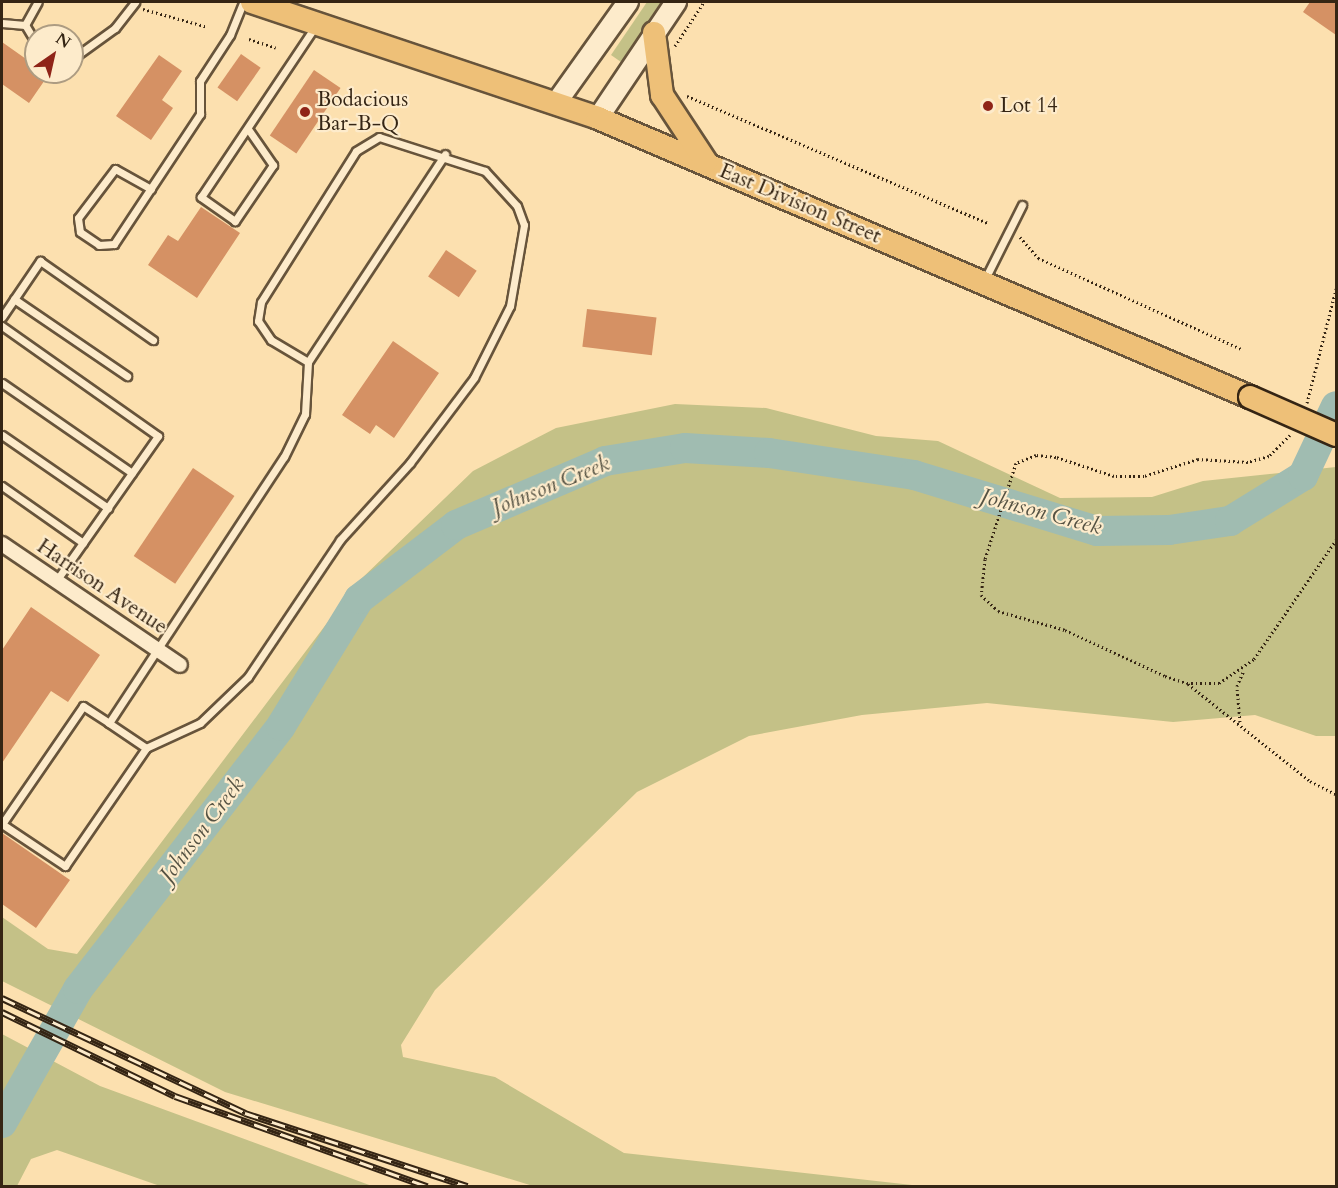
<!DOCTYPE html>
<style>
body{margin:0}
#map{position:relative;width:1338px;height:1188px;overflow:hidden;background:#fce0af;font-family:Cardo,serif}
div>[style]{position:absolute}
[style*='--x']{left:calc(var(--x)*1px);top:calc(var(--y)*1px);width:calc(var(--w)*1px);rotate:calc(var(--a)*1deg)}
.green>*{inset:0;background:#c4c187}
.river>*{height:30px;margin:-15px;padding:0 15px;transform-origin:15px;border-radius:15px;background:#a0bcb1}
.building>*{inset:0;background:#d59164;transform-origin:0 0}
.path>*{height:3px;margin-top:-1.5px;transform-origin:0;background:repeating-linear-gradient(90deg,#352514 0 1.5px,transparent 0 4.5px)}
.roads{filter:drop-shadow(2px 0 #67543b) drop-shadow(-2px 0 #67543b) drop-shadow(0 2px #67543b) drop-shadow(0 -2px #67543b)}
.service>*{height:7px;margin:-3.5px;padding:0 3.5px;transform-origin:3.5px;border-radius:3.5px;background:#fdebcb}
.minor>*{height:14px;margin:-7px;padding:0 7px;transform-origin:7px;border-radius:7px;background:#fdebcb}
.secondary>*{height:20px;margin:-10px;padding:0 10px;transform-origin:10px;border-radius:10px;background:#fdebcb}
.primary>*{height:22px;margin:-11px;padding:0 11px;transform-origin:11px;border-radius:11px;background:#eec078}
.rail>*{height:7px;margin-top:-3.5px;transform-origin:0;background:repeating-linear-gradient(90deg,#fdebcb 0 14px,#352514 0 28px);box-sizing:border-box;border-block:2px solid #352514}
.bridges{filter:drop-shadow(2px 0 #352514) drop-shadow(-2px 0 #352514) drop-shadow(0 2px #352514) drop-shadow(0 -2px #352514)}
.primary-bridge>*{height:22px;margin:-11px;padding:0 11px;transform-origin:11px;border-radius:11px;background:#eec078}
.dots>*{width:16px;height:16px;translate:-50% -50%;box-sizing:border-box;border:3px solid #fdebcb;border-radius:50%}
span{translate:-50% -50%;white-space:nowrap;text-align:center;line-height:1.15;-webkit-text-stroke:4.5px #fdebcb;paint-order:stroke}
.poi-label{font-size:21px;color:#352514}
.left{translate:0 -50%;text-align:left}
.street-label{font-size:21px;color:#352514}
.water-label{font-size:22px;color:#555243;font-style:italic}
.frame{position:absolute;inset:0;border:3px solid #352514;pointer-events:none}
.north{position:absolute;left:24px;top:24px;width:60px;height:60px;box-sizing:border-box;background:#fdebcb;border:2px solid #ad9c82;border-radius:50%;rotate:34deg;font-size:16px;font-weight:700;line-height:24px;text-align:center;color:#352514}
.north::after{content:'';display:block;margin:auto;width:21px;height:27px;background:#8f2418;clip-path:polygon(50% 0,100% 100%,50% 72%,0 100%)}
</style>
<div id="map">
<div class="green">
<div style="clip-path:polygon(647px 2px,661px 2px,621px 62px,611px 55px)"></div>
<div style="clip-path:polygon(675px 404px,766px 408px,876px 436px,938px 441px,1060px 498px,1152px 497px,1203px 481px,1336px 467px,1336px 736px,1316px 736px,1255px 715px,1173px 722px,987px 703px,862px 715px,749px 736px,637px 792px,435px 990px,401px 1045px,403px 1057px,495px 1077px,624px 1153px,921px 1186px,533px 1186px,225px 1092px,2px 981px,2px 917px,48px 949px,77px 954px,358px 582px,473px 471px,556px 428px)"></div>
<div style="clip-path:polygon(2px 1034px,100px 1086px,372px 1186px,160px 1186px,57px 1150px,31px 1159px,17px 1186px,2px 1186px)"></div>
</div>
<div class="river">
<div style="--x:2;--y:1123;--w:154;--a:-60.4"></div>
<div style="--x:78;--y:989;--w:332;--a:-52.3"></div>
<div style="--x:281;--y:726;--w:149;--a:-58.4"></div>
<div style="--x:359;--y:599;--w:122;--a:-37.3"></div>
<div style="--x:456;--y:525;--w:162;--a:-23.2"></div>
<div style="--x:605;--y:461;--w:81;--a:-9.2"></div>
<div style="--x:685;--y:448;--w:84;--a:3.4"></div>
<div style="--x:769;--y:453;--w:147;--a:8.6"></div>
<div style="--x:914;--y:475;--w:191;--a:17"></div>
<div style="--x:1097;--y:531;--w:72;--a:-0.8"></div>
<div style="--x:1169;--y:530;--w:62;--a:-8.4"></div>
<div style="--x:1230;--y:521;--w:86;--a:-31.7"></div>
<div style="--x:1303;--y:476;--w:77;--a:-64.8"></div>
</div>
<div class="building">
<div style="clip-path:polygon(1310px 2px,1336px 2px,1336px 35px,1303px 12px)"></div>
<div style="clip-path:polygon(2px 42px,36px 66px,36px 72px,49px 74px,29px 103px,2px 84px)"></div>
<div style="left:241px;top:54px;width:24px;height:41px;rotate:35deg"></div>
<div style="clip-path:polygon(159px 55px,182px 71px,162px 100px,173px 108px,151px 140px,116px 116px)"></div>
<div style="left:314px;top:70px;width:32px;height:79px;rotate:34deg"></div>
<div style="clip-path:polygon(201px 207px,240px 233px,197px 298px,148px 265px,168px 235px,178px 241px)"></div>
<div style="left:446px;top:250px;width:37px;height:32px;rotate:34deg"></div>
<div style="left:587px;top:309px;width:70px;height:38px;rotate:7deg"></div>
<div style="clip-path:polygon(393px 341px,439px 373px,394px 438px,376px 425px,370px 434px,342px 415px)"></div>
<div style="left:193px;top:468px;width:50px;height:106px;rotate:34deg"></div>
<div style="clip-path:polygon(31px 607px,100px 655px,68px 702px,51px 691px,2px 763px,2px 650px)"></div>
<div style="clip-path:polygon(2px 833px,70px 880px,36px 928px,2px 904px)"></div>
</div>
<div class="path">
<div style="--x:143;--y:9;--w:67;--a:15.5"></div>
<div style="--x:249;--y:39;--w:28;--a:18"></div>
<div style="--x:675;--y:46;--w:53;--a:-56.6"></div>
<div style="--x:687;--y:96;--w:327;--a:22.9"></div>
<div style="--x:1020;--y:237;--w:28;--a:49"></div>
<div style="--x:1038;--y:258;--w:222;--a:24.1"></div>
<div style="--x:1307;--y:403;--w:118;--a:-75.7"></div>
<div style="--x:1290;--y:435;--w:30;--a:135"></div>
<div style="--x:1269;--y:456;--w:22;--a:164"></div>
<div style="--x:1248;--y:462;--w:50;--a:-176.6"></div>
<div style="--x:1198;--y:459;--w:57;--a:162.5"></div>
<div style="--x:1144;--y:476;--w:30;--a:180"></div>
<div style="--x:1114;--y:476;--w:61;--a:-161.9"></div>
<div style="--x:1056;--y:457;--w:20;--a:-174"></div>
<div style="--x:1036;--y:455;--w:22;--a:158"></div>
<div style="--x:1016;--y:463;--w:101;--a:107.9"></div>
<div style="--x:985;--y:559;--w:36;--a:96"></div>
<div style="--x:981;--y:595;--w:23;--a:43"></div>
<div style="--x:998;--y:611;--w:70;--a:15.8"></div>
<div style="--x:1065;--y:630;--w:110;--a:24.7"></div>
<div style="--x:1165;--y:676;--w:23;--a:18"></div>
<div style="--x:1187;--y:683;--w:32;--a:0"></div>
<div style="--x:1219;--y:683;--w:42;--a:-34.4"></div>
<div style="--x:1254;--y:659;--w:145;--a:-55.4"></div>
<div style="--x:1188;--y:684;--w:156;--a:38.5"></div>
<div style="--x:1310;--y:781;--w:29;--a:27"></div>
<div style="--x:1240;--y:722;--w:36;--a:-95"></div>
<div style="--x:1237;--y:686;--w:17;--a:-66"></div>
</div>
<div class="roads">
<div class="service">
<div style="--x:2;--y:23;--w:23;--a:5"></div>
<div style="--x:36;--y:43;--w:21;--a:-121"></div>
<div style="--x:25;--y:25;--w:26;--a:-61"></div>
<div style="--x:72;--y:59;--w:53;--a:-35.8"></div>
<div style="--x:115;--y:28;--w:33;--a:-52"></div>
<div style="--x:248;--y:129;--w:44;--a:55.2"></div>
<div style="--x:273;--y:165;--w:68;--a:124.2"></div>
<div style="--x:235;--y:221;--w:42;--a:-144.8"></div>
<div style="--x:201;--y:197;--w:205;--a:-56.2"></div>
<div style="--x:151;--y:189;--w:41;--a:-150.9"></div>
<div style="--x:115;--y:169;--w:61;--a:127.1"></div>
<div style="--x:78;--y:218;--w:14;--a:82"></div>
<div style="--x:80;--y:232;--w:23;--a:34"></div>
<div style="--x:99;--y:245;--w:15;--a:-4"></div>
<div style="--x:114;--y:244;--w:156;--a:-56.5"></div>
<div style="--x:200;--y:114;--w:33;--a:-90"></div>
<div style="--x:200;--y:81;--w:55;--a:-56.9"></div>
<div style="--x:230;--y:35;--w:35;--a:-68"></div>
<div style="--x:984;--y:281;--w:85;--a:-63.4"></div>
<div style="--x:14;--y:299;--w:137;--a:34.3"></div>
<div style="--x:2;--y:317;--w:68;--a:-55.8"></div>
<div style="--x:40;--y:261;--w:138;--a:35"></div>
<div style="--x:2;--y:326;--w:191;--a:35.2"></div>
<div style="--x:158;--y:436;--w:177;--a:125.1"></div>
<div style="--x:308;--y:362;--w:249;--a:-56.6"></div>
<div style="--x:2;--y:383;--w:158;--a:34.7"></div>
<div style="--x:2;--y:435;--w:129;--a:34.6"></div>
<div style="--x:2;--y:486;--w:99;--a:35.1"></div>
<div style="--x:2;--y:824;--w:76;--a:33.7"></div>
<div style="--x:65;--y:866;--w:143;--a:-55.5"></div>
<div style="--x:146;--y:748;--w:45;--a:-146"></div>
<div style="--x:109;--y:723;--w:318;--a:-56.7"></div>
<div style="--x:284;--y:457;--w:48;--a:-64"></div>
<div style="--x:305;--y:414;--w:52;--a:-86.7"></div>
<div style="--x:308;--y:362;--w:43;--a:-149.3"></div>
<div style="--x:271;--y:340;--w:23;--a:-124"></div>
<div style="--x:258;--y:321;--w:19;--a:-81"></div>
<div style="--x:261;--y:302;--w:178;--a:-57.8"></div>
<div style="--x:356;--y:151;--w:27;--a:-31"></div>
<div style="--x:379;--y:137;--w:111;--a:17.8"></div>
<div style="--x:485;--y:171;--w:47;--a:47.6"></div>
<div style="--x:517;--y:206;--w:20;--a:70"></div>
<div style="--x:524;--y:225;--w:82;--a:99.8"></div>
<div style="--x:510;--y:306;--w:80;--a:116.6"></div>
<div style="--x:474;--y:378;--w:106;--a:127"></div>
<div style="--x:410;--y:463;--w:104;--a:132.3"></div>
<div style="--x:340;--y:540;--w:165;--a:123.9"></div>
<div style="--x:248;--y:677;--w:66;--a:136.2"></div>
<div style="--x:200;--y:723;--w:60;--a:155.2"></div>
<div style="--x:2;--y:824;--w:143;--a:-55.5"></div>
<div style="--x:83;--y:706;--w:31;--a:33"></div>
</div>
<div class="minor">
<div style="--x:2;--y:544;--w:215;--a:34.2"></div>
</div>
<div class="secondary">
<div style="--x:556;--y:103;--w:124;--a:-54.5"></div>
<div style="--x:598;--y:118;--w:140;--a:-56.1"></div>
</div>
<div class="primary">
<div style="--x:252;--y:2;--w:365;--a:18.5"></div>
<div style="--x:598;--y:118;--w:709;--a:23.17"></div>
<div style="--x:654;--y:33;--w:63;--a:82.6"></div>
<div style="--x:662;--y:95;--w:80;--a:56.7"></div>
</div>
</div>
<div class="rail">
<div style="--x:2;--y:998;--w:269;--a:25.3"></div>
<div style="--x:245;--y:1113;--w:234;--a:18.2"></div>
<div style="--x:2;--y:1012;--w:192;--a:25.9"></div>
<div style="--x:175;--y:1096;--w:268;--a:19.7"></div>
</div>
<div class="bridges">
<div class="primary-bridge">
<div style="--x:1250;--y:397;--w:94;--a:23.8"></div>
</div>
</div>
<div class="dots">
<div style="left:988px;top:106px;background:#8f2418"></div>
<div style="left:305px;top:112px;background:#8f2418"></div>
</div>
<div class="poi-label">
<span class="left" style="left:317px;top:112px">Bodacious<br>Bar-B-Q</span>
<span class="left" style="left:1000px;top:106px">Lot 14</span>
</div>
<div class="street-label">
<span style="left:800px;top:204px;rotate:23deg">East Division Street</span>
<span style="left:102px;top:587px;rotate:34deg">Harrison Avenue</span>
</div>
<div class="water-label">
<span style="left:551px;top:486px;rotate:-22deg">Johnson Creek</span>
<span style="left:1041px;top:512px;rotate:15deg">Johnson Creek</span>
<span style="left:202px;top:830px;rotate:-53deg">Johnson Creek</span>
</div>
<div class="frame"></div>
<div class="north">N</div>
</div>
